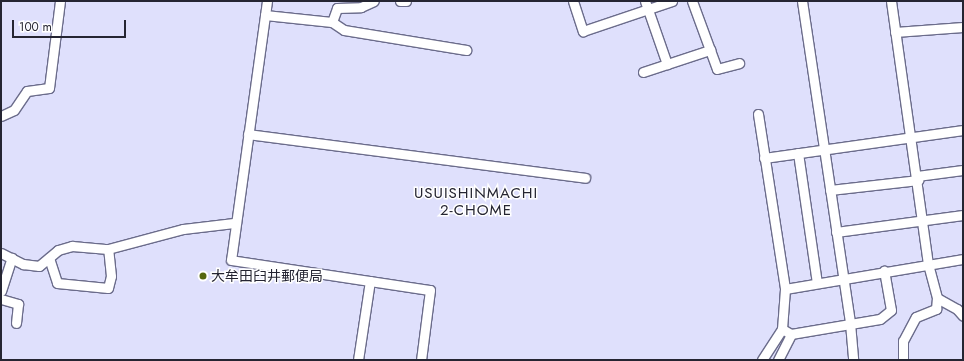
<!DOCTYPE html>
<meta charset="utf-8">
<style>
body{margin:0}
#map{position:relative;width:964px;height:361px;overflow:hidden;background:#dfe0fc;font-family:Jost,"Noto Sans JP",sans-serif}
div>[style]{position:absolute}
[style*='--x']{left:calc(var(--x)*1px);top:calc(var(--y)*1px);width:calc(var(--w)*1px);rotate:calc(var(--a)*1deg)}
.roads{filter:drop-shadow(1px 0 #6b6c8b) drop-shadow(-1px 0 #6b6c8b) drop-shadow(0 1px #6b6c8b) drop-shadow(0 -1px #6b6c8b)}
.minor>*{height:9px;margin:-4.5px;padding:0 4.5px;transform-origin:4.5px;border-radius:4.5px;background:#fff}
.dots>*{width:11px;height:11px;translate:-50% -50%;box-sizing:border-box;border:2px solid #fff;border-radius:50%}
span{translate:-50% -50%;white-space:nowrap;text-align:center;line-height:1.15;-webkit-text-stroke:3px #fff;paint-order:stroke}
.poi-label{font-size:14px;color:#252532}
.left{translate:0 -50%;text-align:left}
.neighbourhood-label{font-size:15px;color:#252532;letter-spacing:1px}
.frame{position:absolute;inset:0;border:2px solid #252532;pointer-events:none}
.scale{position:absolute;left:12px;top:20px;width:114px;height:18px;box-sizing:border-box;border:2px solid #252532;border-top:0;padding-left:5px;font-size:12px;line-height:14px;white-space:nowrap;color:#252532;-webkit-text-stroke:3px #fff;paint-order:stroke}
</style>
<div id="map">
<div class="roads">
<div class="minor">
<div style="--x:267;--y:1;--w:261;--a:97.9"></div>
<div style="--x:231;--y:260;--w:201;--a:8.6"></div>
<div style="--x:430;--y:290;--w:71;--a:97.3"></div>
<div style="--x:400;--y:1;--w:6;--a:0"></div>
<div style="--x:573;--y:1;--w:32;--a:72"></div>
<div style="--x:583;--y:31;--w:94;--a:-18.6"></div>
<div style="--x:645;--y:1;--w:67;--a:70.8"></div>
<div style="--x:692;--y:1;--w:72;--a:69.8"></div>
<div style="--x:717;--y:69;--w:23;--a:-15"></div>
<div style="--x:802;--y:1;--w:326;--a:81.5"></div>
<div style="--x:850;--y:323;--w:37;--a:85"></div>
<div style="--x:891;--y:1;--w:266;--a:82"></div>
<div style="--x:928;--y:264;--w:35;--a:75"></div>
<div style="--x:937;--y:298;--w:23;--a:29"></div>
<div style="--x:957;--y:309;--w:9;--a:49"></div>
<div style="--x:265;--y:15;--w:67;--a:6"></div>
<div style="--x:332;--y:22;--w:14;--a:34"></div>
<div style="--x:344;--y:30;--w:124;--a:9.3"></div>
<div style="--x:332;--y:22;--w:15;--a:-70"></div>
<div style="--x:337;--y:8;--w:24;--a:-2"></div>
<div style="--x:361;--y:7;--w:14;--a:-25"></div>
<div style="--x:895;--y:32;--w:68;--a:-4.2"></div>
<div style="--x:643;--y:72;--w:71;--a:-18.2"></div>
<div style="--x:758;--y:114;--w:177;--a:81.2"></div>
<div style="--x:785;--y:289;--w:40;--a:94.3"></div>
<div style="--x:782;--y:329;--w:37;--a:123"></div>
<div style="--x:1;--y:116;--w:14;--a:-25"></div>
<div style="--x:14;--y:110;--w:23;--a:-56"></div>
<div style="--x:27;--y:91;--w:22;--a:-8"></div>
<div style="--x:49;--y:88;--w:88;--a:-82.8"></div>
<div style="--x:248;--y:134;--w:340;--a:7.4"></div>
<div style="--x:798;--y:153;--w:131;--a:81.7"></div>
<div style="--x:764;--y:158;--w:201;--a:-8"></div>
<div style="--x:917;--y:176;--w:46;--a:-7.4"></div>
<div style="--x:830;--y:190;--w:89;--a:-6.5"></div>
<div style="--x:836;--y:232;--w:128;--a:-7.6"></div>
<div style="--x:1;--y:253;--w:25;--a:27"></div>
<div style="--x:23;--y:264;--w:16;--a:7"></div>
<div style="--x:39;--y:266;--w:25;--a:-40"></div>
<div style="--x:58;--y:250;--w:15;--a:-16"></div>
<div style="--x:72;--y:246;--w:36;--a:5"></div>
<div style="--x:108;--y:249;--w:78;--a:-14.9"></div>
<div style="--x:183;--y:229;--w:51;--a:-6.7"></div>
<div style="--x:49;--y:258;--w:26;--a:72"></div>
<div style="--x:57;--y:283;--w:51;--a:5.6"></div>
<div style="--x:108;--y:288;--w:12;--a:-76"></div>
<div style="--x:111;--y:276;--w:27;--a:-96"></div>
<div style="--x:785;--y:289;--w:181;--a:-9.6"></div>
<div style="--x:1;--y:291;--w:35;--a:-72"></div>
<div style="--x:1;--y:299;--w:18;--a:16"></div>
<div style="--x:18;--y:304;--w:19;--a:96"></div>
<div style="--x:782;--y:329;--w:10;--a:29"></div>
<div style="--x:791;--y:334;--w:90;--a:-9.6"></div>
<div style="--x:880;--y:319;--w:14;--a:-39"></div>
<div style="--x:891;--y:310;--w:40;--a:-100"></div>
<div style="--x:358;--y:360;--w:80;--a:-81.4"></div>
<div style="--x:778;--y:360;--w:29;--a:-63"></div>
<div style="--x:903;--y:360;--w:19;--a:-90"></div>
<div style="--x:903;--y:341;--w:27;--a:-62"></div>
<div style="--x:916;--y:317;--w:22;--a:-22"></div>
<div style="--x:936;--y:309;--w:11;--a:-85"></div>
</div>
</div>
<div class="dots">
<div style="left:203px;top:276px;background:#556610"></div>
</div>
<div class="poi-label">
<span class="left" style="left:211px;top:276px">大牟田臼井郵便局</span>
</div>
<div class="neighbourhood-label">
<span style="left:476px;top:202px">USUISHINMACHI<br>2-CHOME</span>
</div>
<div class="frame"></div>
<div class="scale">100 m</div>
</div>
